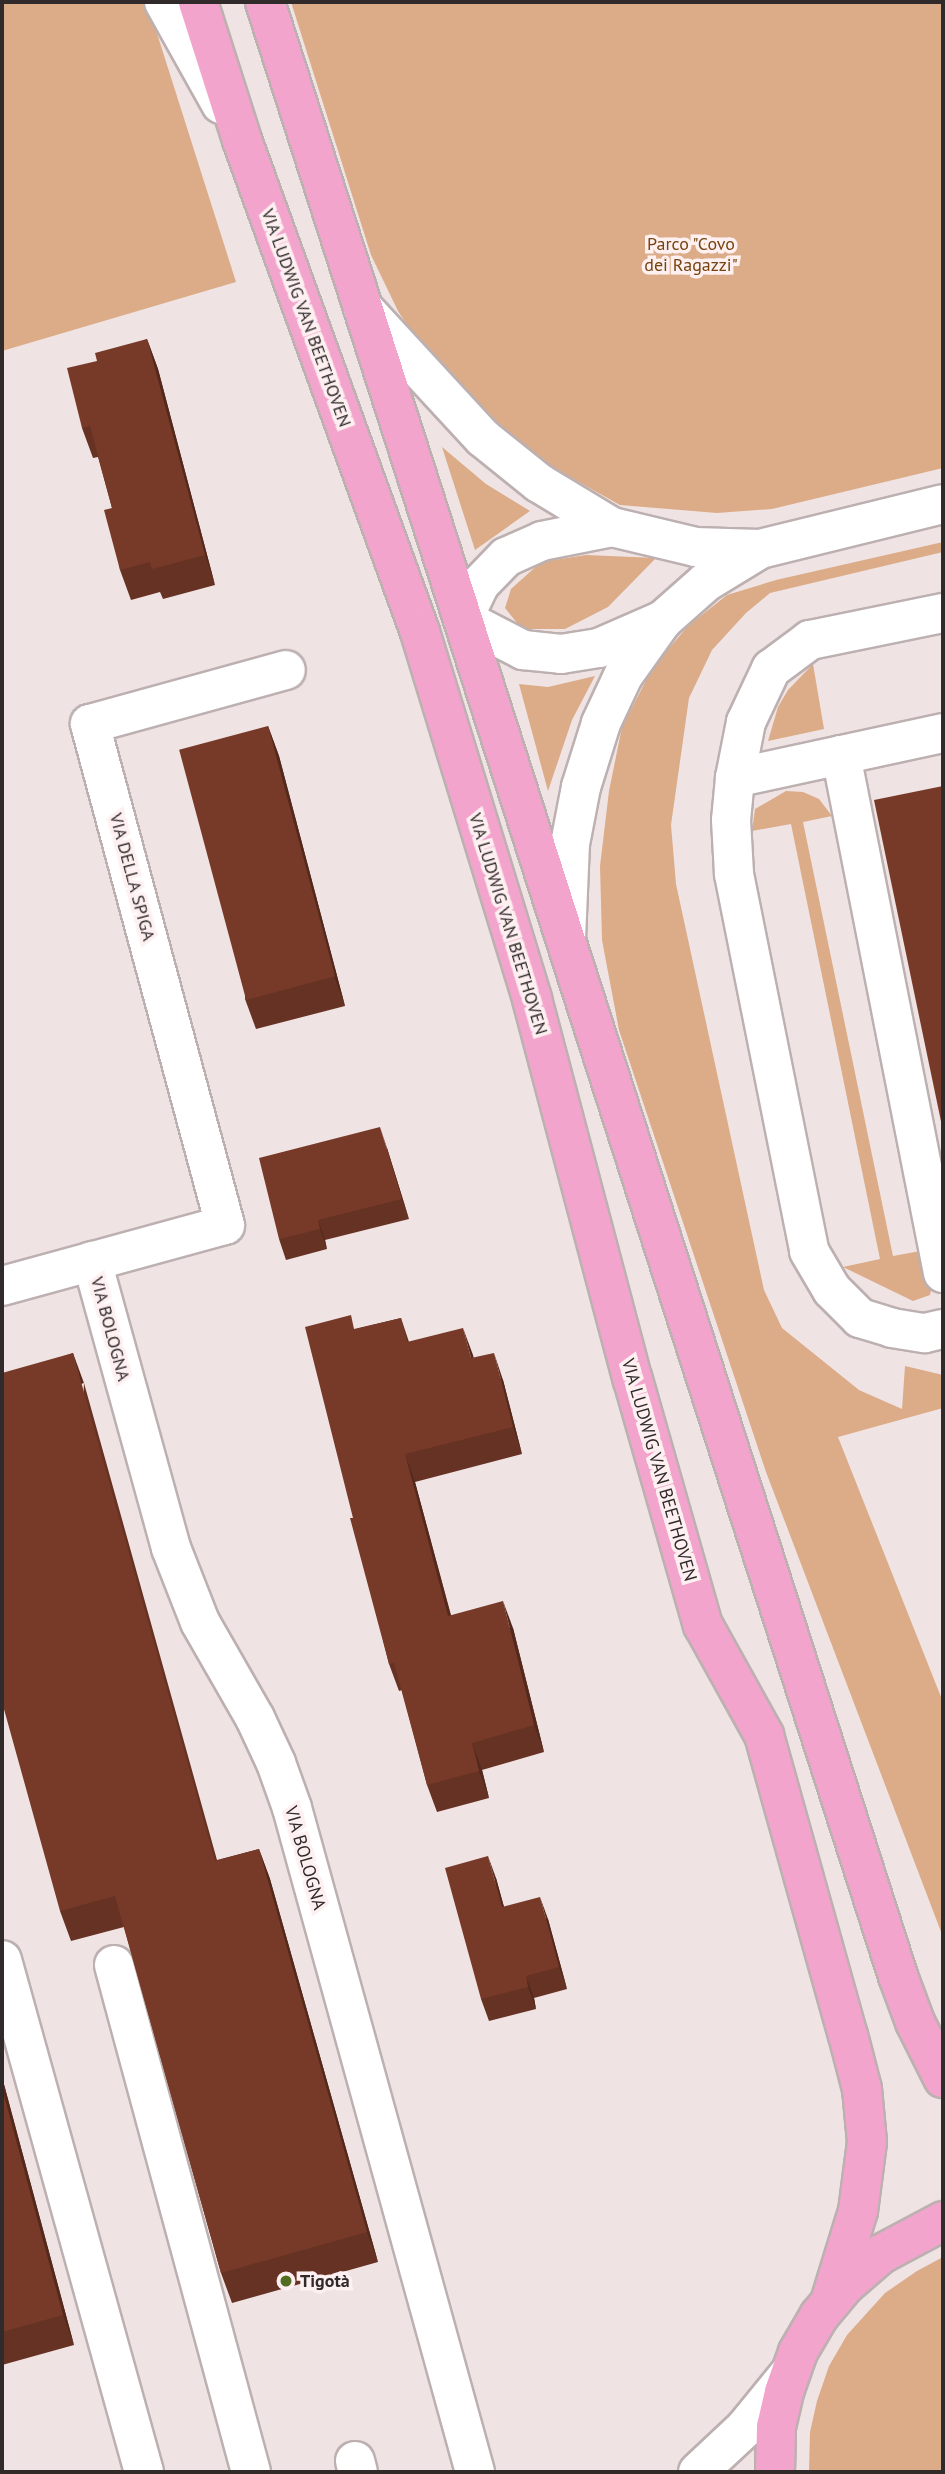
<!DOCTYPE html>
<meta charset="utf-8">
<style>
body{margin:0}
#map{position:relative;width:945px;height:2474px;overflow:hidden;background:#f0e3e3;font-family:"PT Sans",sans-serif}
div>[style]{position:absolute}
[style*='--x']{left:calc(var(--x)*1px);top:calc(var(--y)*1px);width:calc(var(--w)*1px);rotate:calc(var(--a)*1deg)}
.green>*{inset:0;background:#dbac87}
.roads{filter:drop-shadow(2px 0 #bdb0b1) drop-shadow(-2px 0 #bdb0b1) drop-shadow(0 2px #bdb0b1) drop-shadow(0 -2px #bdb0b1)}
.minor>*{height:38px;margin:-19px;padding:0 19px;transform-origin:19px;border-radius:19px;background:#fff}
.major>*{height:38px;margin:-19px;padding:0 19px;transform-origin:19px;border-radius:19px;background:#f3a4cc}
.wall>*{inset:0;background:#663223}
.shaded-wall>*{inset:0;background:#53291d;transform-origin:0 0}
.building>*{inset:0;background:#773a29;transform-origin:0 0}
.dots>*{width:19px;height:19px;translate:-50% -50%;box-sizing:border-box;border:4px solid #fef0f1;border-radius:50%}
span{translate:-50% -50%;white-space:nowrap;text-align:center;line-height:1.15;-webkit-text-stroke:7px #fef0f1;paint-order:stroke}
.park-label{font-size:18px;color:#76420d}
.street-label{font-size:18px;color:#302a2b}
.poi-label{font-size:18px;color:#302a2b;font-weight:700}
.left{translate:0 -50%;text-align:left}
.frame{position:absolute;inset:0;border:4px solid #302a2b;pointer-events:none}
</style>
<div id="map">
<div class="green">
<div style="clip-path:polygon(2px 2px,147px 2px,236px 282px,2px 351px)"></div>
<div style="clip-path:polygon(291px 2px,943px 2px,943px 468px,772px 509px,717px 513px,620px 505px,552px 467px,464px 395px,420px 345px,398px 311px,371px 255px)"></div>
<div style="clip-path:polygon(442px 447px,486px 484px,530px 511px,475px 550px)"></div>
<div style="clip-path:polygon(943px 542px,943px 552px,770px 593px,746px 613px,712px 650px,689px 698px,671px 825px,676px 884px,764px 1290px,782px 1328px,859px 1390px,902px 1409px,905px 1366px,943px 1375px,943px 1408px,838px 1437px,943px 1702px,943px 1937px,766px 1472px,619px 1030px,602px 940px,600px 866px,609px 791px,622px 727px,653px 667px,688px 626px,727px 595px,776px 580px)"></div>
<div style="clip-path:polygon(586px 555px,656px 558px,608px 607px,565px 629px,522px 629px,505px 608px,511px 589px,541px 562px)"></div>
<div style="clip-path:polygon(813px 664px,824px 729px,768px 741px,778px 707px,788px 690px)"></div>
<div style="clip-path:polygon(595px 676px,572px 720px,548px 791px,519px 684px,548px 687px)"></div>
<div style="clip-path:polygon(786px 791px,803px 792px,819px 799px,832px 816px,803px 822px,893px 1256px,926px 1250px,933px 1281px,930px 1295px,913px 1301px,843px 1267px,880px 1259px,791px 824px,752px 831px,755px 809px)"></div>
<div style="clip-path:polygon(943px 2257px,943px 2472px,809px 2472px,810px 2432px,817px 2401px,829px 2366px,847px 2335px,885px 2293px,917px 2271px)"></div>
</div>
<div class="roads">
<div class="minor">
<div style="--x:164;--y:2;--w:117;--a:60.8"></div>
<div style="--x:363;--y:308;--w:177;--a:47.3"></div>
<div style="--x:483;--y:438;--w:72;--a:38.8"></div>
<div style="--x:539;--y:483;--w:85;--a:31.1"></div>
<div style="--x:612;--y:527;--w:85;--a:13.5"></div>
<div style="--x:695;--y:547;--w:65;--a:1.8"></div>
<div style="--x:760;--y:549;--w:188;--a:-13.8"></div>
<div style="--x:612;--y:527;--w:71;--a:168.7"></div>
<div style="--x:542;--y:541;--w:39;--a:156"></div>
<div style="--x:506;--y:557;--w:37;--a:134"></div>
<div style="--x:480;--y:584;--w:39;--a:116"></div>
<div style="--x:463;--y:619;--w:68;--a:27.3"></div>
<div style="--x:523;--y:650;--w:38;--a:6"></div>
<div style="--x:561;--y:654;--w:38;--a:-9"></div>
<div style="--x:599;--y:648;--w:70;--a:-23.6"></div>
<div style="--x:943;--y:733;--w:213;--a:167.8"></div>
<div style="--x:735;--y:778;--w:42;--a:95.4"></div>
<div style="--x:731;--y:820;--w:54;--a:86.8"></div>
<div style="--x:734;--y:874;--w:384;--a:78.7"></div>
<div style="--x:809;--y:1251;--w:45;--a:59.5"></div>
<div style="--x:832;--y:1290;--w:40;--a:45"></div>
<div style="--x:860;--y:1318;--w:34;--a:17"></div>
<div style="--x:892;--y:1328;--w:33;--a:9"></div>
<div style="--x:925;--y:1333;--w:18;--a:-13"></div>
<div style="--x:841;--y:755;--w:528;--a:78.86"></div>
<div style="--x:735;--y:778;--w:57;--a:-78.9"></div>
<div style="--x:746;--y:722;--w:59;--a:-64.7"></div>
<div style="--x:771;--y:669;--w:49;--a:-36.6"></div>
<div style="--x:810;--y:640;--w:136;--a:-11.5"></div>
<div style="--x:566;--y:939;--w:95;--a:-87.6"></div>
<div style="--x:570;--y:844;--w:58;--a:-79.1"></div>
<div style="--x:581;--y:787;--w:67;--a:-72.6"></div>
<div style="--x:601;--y:723;--w:52;--a:-64.9"></div>
<div style="--x:623;--y:676;--w:69;--a:-54.5"></div>
<div style="--x:663;--y:620;--w:57;--a:-41.5"></div>
<div style="--x:706;--y:582;--w:63;--a:-31.4"></div>
<div style="--x:92;--y:1261;--w:298;--a:74.6"></div>
<div style="--x:171;--y:1548;--w:79;--a:68.6"></div>
<div style="--x:200;--y:1622;--w:111;--a:60.2"></div>
<div style="--x:255;--y:1718;--w:50;--a:65"></div>
<div style="--x:276;--y:1763;--w:48;--a:70.4"></div>
<div style="--x:292;--y:1808;--w:689;--a:74.59"></div>
<div style="--x:2;--y:1286;--w:231;--a:-15.3"></div>
<div style="--x:225;--y:1225;--w:519;--a:-105.08"></div>
<div style="--x:90;--y:724;--w:203;--a:-15.4"></div>
<div style="--x:2;--y:1960;--w:531;--a:74.5"></div>
<div style="--x:114;--y:1965;--w:525;--a:74.88"></div>
<div style="--x:355;--y:2461;--w:11;--a:75"></div>
<div style="--x:698;--y:2472;--w:64;--a:-43.1"></div>
<div style="--x:745;--y:2428;--w:70;--a:-50.8"></div>
</div>
<div class="major">
<div style="--x:198;--y:2;--w:145;--a:72.3"></div>
<div style="--x:242;--y:140;--w:523;--a:70.11"></div>
<div style="--x:420;--y:632;--w:384;--a:73"></div>
<div style="--x:532;--y:999;--w:394;--a:75.2"></div>
<div style="--x:633;--y:1380;--w:255;--a:74.1"></div>
<div style="--x:703;--y:1625;--w:126;--a:61"></div>
<div style="--x:764;--y:1735;--w:312;--a:74.4"></div>
<div style="--x:848;--y:2035;--w:56;--a:75.5"></div>
<div style="--x:862;--y:2089;--w:53;--a:84.6"></div>
<div style="--x:867;--y:2142;--w:70;--a:97.4"></div>
<div style="--x:858;--y:2211;--w:95;--a:107.1"></div>
<div style="--x:265;--y:2;--w:2073;--a:72.22"></div>
<div style="--x:898;--y:1976;--w:49;--a:69.7"></div>
<div style="--x:915;--y:2022;--w:63;--a:63.4"></div>
<div style="--x:775;--y:2472;--w:45;--a:-88.7"></div>
<div style="--x:776;--y:2427;--w:36;--a:-77"></div>
<div style="--x:784;--y:2392;--w:42;--a:-70.7"></div>
<div style="--x:798;--y:2352;--w:42;--a:-59.7"></div>
<div style="--x:819;--y:2316;--w:39;--a:-50"></div>
<div style="--x:844;--y:2286;--w:49;--a:-40.9"></div>
<div style="--x:881;--y:2254;--w:70;--a:-28"></div>
</div>
</div>
<div class="wall">
<div style="clip-path:polygon(147px 339px,158px 369px,215px 585px,163px 599px,160px 592px,131px 600px,120px 570px,112px 508px,98px 457px,93px 458px,82px 428px,97px 361px)"></div>
<div style="clip-path:polygon(268px 726px,279px 756px,345px 1006px,256px 1029px,245px 999px)"></div>
<div style="clip-path:polygon(387px 1148px,409px 1219px,325px 1240px,327px 1249px,286px 1260px,279px 1239px)"></div>
<div style="clip-path:polygon(401px 1318px,409px 1342px,473px 1358px,503px 1380px,522px 1454px,415px 1482px,451px 1615px,513px 1628px,544px 1752px,482px 1770px,489px 1798px,437px 1812px,427px 1785px,402px 1690px,399px 1691px,389px 1664px,353px 1518px,356px 1329px)"></div>
<div style="clip-path:polygon(84px 1383px,217px 1860px,259px 1849px,270px 1879px,378px 2262px,232px 2303px,221px 2273px,124px 1927px,71px 1941px,60px 1911px)"></div>
<div style="clip-path:polygon(496px 1878px,504px 1907px,548px 1919px,567px 1989px,534px 1998px,536px 2009px,489px 2021px,481px 1999px)"></div>
<div style="clip-path:polygon(2px 2077px,74px 2345px,2px 2365px)"></div>
</div>
<div class="shaded-wall">
<div style="clip-path:polygon(147px 339px,158px 369px,215px 585px,205px 555px)"></div>
<div style="clip-path:polygon(268px 726px,279px 756px,345px 1006px,334px 976px)"></div>
<div style="clip-path:polygon(380px 1127px,387px 1148px,409px 1219px,402px 1199px)"></div>
<div style="clip-path:polygon(318px 1220px,325px 1240px,327px 1249px,320px 1229px)"></div>
<div style="clip-path:polygon(463px 1328px,473px 1355px,480px 1385px,471px 1358px)"></div>
<div style="left:73px;top:1353px;width:32px;height:527px;rotate:70deg"></div>
<div style="clip-path:polygon(494px 1353px,503px 1380px,522px 1454px,513px 1427px)"></div>
<div style="clip-path:polygon(405px 1454px,415px 1482px,458px 1643px,448px 1616px)"></div>
<div style="clip-path:polygon(503px 1601px,513px 1628px,544px 1752px,534px 1725px)"></div>
<div style="clip-path:polygon(472px 1743px,482px 1770px,489px 1798px,479px 1771px)"></div>
<div style="clip-path:polygon(259px 1849px,270px 1879px,378px 2262px,367px 2232px)"></div>
<div style="clip-path:polygon(488px 1856px,496px 1878px,510px 1929px,502px 1907px)"></div>
<div style="clip-path:polygon(540px 1897px,548px 1919px,567px 1989px,559px 1967px)"></div>
<div style="clip-path:polygon(526px 1976px,534px 1998px,536px 2009px,528px 1987px)"></div>
<div style="clip-path:polygon(2px 2077px,74px 2345px,63px 2315px,2px 2088px)"></div>
</div>
<div class="building">
<div style="clip-path:polygon(147px 339px,205px 555px,152px 569px,150px 562px,120px 570px,104px 510px,112px 508px,90px 426px,82px 428px,67px 368px,97px 361px,95px 353px)"></div>
<div style="left:268px;top:726px;width:259px;height:92px;rotate:75deg"></div>
<div style="clip-path:polygon(943px 786px,943px 1131px,874px 800px)"></div>
<div style="clip-path:polygon(380px 1127px,402px 1199px,318px 1220px,320px 1229px,279px 1239px,259px 1158px)"></div>
<div style="clip-path:polygon(351px 1315px,354px 1329px,401px 1318px,407px 1342px,463px 1328px,471px 1358px,494px 1353px,513px 1427px,405px 1454px,448px 1616px,503px 1601px,534px 1725px,472px 1743px,479px 1771px,427px 1785px,394px 1663px,389px 1664px,350px 1518px,353px 1518px,305px 1327px)"></div>
<div style="clip-path:polygon(73px 1353px,215px 1861px,259px 1849px,367px 2232px,221px 2273px,115px 1896px,60px 1911px,2px 1702px,2px 1373px)"></div>
<div style="clip-path:polygon(488px 1856px,502px 1907px,540px 1897px,559px 1967px,526px 1976px,528px 1987px,481px 1999px,445px 1868px)"></div>
<div style="clip-path:polygon(2px 2088px,63px 2315px,2px 2332px)"></div>
</div>
<div class="dots">
<div style="left:286px;top:2281px;background:#506d21"></div>
</div>
<div class="park-label">
<span style="left:691px;top:255px">Parco "Covo<br>dei Ragazzi"</span>
</div>
<div class="street-label">
<span style="left:306px;top:318px;rotate:70deg">VIA LUDWIG VAN BEETHOVEN</span>
<span style="left:132px;top:877px;rotate:75deg">VIA DELLA SPIGA</span>
<span style="left:508px;top:924px;rotate:73deg">VIA LUDWIG VAN BEETHOVEN</span>
<span style="left:110px;top:1329px;rotate:75deg">VIA BOLOGNA</span>
<span style="left:659px;top:1470px;rotate:74deg">VIA LUDWIG VAN BEETHOVEN</span>
<span style="left:305px;top:1858px;rotate:74deg">VIA BOLOGNA</span>
</div>
<div class="poi-label">
<span class="left" style="left:300px;top:2281px">Tigotà</span>
</div>
<div class="frame"></div>
</div>
